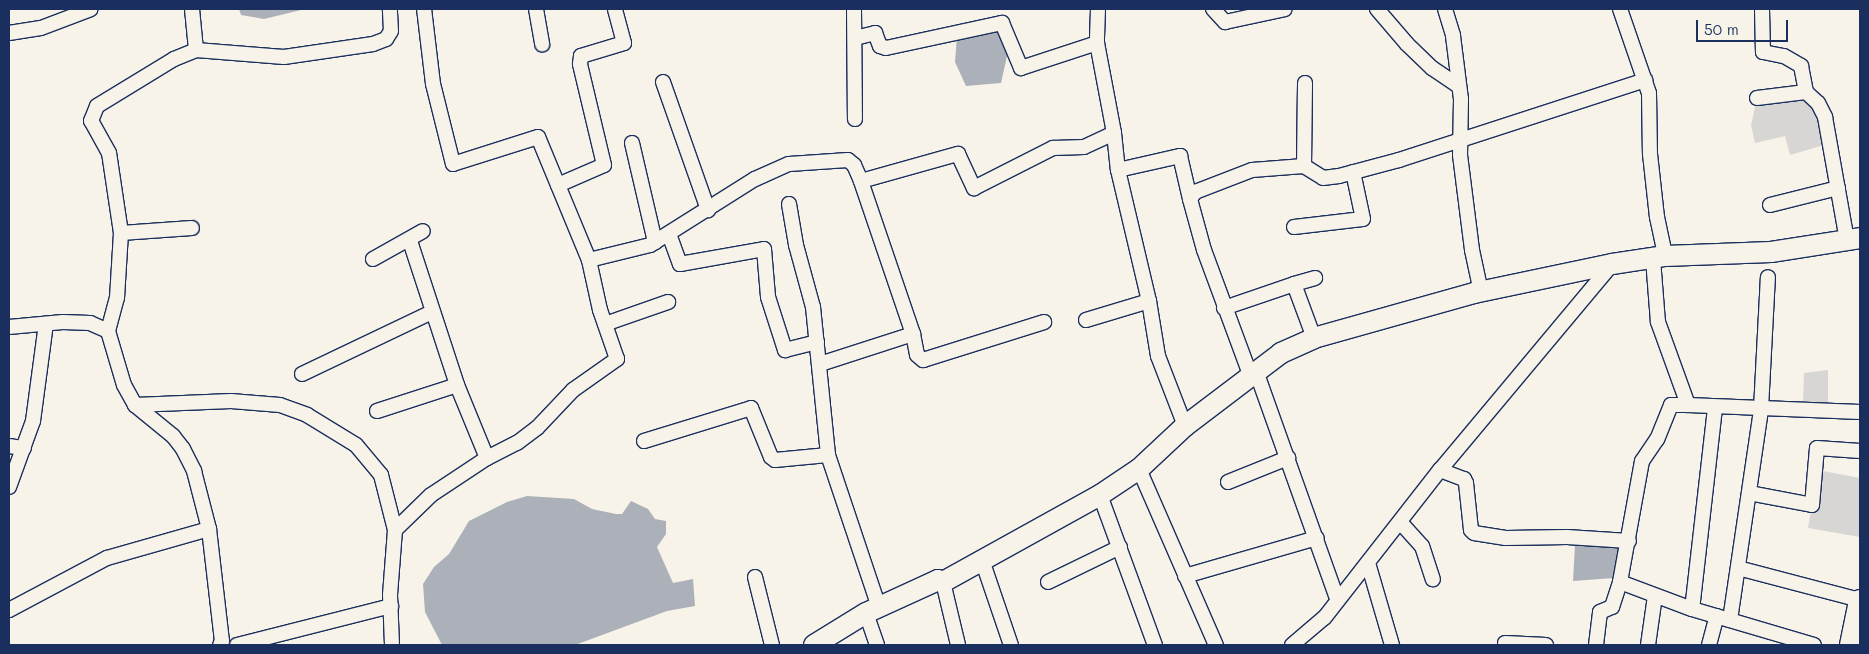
<!DOCTYPE html>
<style>
body{margin:0}
#map{position:relative;width:1869px;height:654px;overflow:hidden;background:#f7f3e8;font-family:Mali,sans-serif}
div>[style]{position:absolute}
[style*='--x']{left:calc(var(--x)*1px);top:calc(var(--y)*1px);width:calc(var(--w)*1px);rotate:calc(var(--a)*1deg)}
.green>*{inset:0;background:#d7d6d4}
.water>*{inset:0;background:#acb0b9}
.roads{filter:drop-shadow(1px 0 #1b2f5e) drop-shadow(-1px 0 #1b2f5e) drop-shadow(0 1px #1b2f5e) drop-shadow(0 -1px #1b2f5e)}
.street>*{height:14px;margin:-7px;padding:0 7px;transform-origin:7px;border-radius:7px;background:#f7f3e8}
.secondary>*{height:20px;margin:-10px;padding:0 10px;transform-origin:10px;border-radius:10px;background:#f7f3e8}
.primary>*{height:22px;margin:-11px;padding:0 11px;transform-origin:11px;border-radius:11px;background:#f7f3e8}
span{translate:-50% -50%;white-space:nowrap;text-align:center;line-height:1.15;-webkit-text-stroke:4px #f7f3e8;paint-order:stroke}
.frame{position:absolute;inset:0;border:10px solid #1b2f5e;pointer-events:none}
.scale{position:absolute;left:1696px;top:20px;width:92px;height:22px;box-sizing:border-box;border:2px solid #1b2f5e;border-top:0;padding-left:6px;font-size:15px;line-height:18px;white-space:nowrap;color:#1b2f5e;-webkit-text-stroke:4px #f7f3e8;paint-order:stroke}
</style>
<div id="map">
<div class="green">
<div style="clip-path:polygon(1806px 92px,1831px 143px,1790px 155px,1785px 136px,1755px 143px,1751px 125px,1757px 98px)"></div>
<div style="clip-path:polygon(1828px 370px,1828px 403px,1803px 402px,1804px 373px)"></div>
<div style="clip-path:polygon(1818px 470px,1860px 478px,1860px 537px,1808px 528px)"></div>
</div>
<div class="water">
<div style="clip-path:polygon(239px 9px,305px 9px,264px 19px,241px 15px)"></div>
<div style="clip-path:polygon(995px 27px,1009px 47px,1001px 83px,966px 86px,955px 62px,957px 36px)"></div>
<div style="clip-path:polygon(527px 496px,574px 499px,592px 509px,616px 514px,622px 514px,631px 501px,648px 509px,655px 519px,666px 521px,666px 534px,657px 547px,673px 583px,693px 579px,695px 606px,667px 611px,575px 645px,442px 645px,425px 612px,423px 584px,434px 567px,449px 554px,469px 521px,507px 502px)"></div>
<div style="clip-path:polygon(1623px 542px,1614px 578px,1573px 581px,1575px 545px)"></div>
</div>
<div class="roads">
<div class="street">
<div style="--x:192;--y:9;--w:41;--a:84.4"></div>
<div style="--x:536;--y:9;--w:36;--a:80"></div>
<div style="--x:854;--y:9;--w:110;--a:89.5"></div>
<div style="--x:1098;--y:9;--w:34;--a:92"></div>
<div style="--x:1097;--y:43;--w:92;--a:79.3"></div>
<div style="--x:1114;--y:133;--w:37;--a:84"></div>
<div style="--x:1118;--y:170;--w:135;--a:76.7"></div>
<div style="--x:1149;--y:301;--w:56;--a:80.7"></div>
<div style="--x:1158;--y:356;--w:75;--a:68.9"></div>
<div style="--x:1213;--y:9;--w:18;--a:47"></div>
<div style="--x:1225;--y:22;--w:61;--a:-12.2"></div>
<div style="--x:1377;--y:9;--w:46;--a:49.4"></div>
<div style="--x:1407;--y:44;--w:35;--a:44"></div>
<div style="--x:1432;--y:68;--w:32;--a:34"></div>
<div style="--x:1445;--y:9;--w:28;--a:73"></div>
<div style="--x:1453;--y:36;--w:64;--a:82.8"></div>
<div style="--x:1461;--y:99;--w:56;--a:91"></div>
<div style="--x:1460;--y:155;--w:96;--a:82.8"></div>
<div style="--x:1472;--y:250;--w:43;--a:77.9"></div>
<div style="--x:1620;--y:9;--w:89;--a:71"></div>
<div style="--x:1649;--y:93;--w:61;--a:89.1"></div>
<div style="--x:1650;--y:154;--w:63;--a:83.7"></div>
<div style="--x:1657;--y:217;--w:40;--a:78"></div>
<div style="--x:1762;--y:9;--w:43;--a:88.7"></div>
<div style="--x:1763;--y:52;--w:21;--a:11"></div>
<div style="--x:1784;--y:56;--w:20;--a:30"></div>
<div style="--x:1801;--y:66;--w:26;--a:79"></div>
<div style="--x:1806;--y:92;--w:16;--a:43"></div>
<div style="--x:1818;--y:103;--w:16;--a:63"></div>
<div style="--x:1825;--y:117;--w:125;--a:79.9"></div>
<div style="--x:9;--y:33;--w:32;--a:-9"></div>
<div style="--x:41;--y:28;--w:53;--a:-20.8"></div>
<div style="--x:855;--y:38;--w:21;--a:-14"></div>
<div style="--x:875;--y:33;--w:14;--a:69"></div>
<div style="--x:880;--y:46;--w:6;--a:18"></div>
<div style="--x:886;--y:48;--w:119;--a:-12.2"></div>
<div style="--x:1002;--y:23;--w:49;--a:67.1"></div>
<div style="--x:1021;--y:68;--w:80;--a:-18.2"></div>
<div style="--x:663;--y:82;--w:136;--a:70.6"></div>
<div style="--x:1757;--y:98;--w:49;--a:-7"></div>
<div style="--x:632;--y:143;--w:102;--a:76.9"></div>
<div style="--x:1304;--y:166;--w:83;--a:-89.3"></div>
<div style="--x:1118;--y:170;--w:64;--a:-12.7"></div>
<div style="--x:1180;--y:156;--w:44;--a:76.9"></div>
<div style="--x:558;--y:185;--w:50;--a:-23.5"></div>
<div style="--x:604;--y:165;--w:104;--a:-103.4"></div>
<div style="--x:580;--y:64;--w:8;--a:-83"></div>
<div style="--x:581;--y:56;--w:45;--a:-16.8"></div>
<div style="--x:624;--y:43;--w:35;--a:-105"></div>
<div style="--x:789;--y:204;--w:42;--a:80.3"></div>
<div style="--x:796;--y:245;--w:64;--a:74.7"></div>
<div style="--x:813;--y:307;--w:149;--a:84.2"></div>
<div style="--x:1770;--y:205;--w:70;--a:-14"></div>
<div style="--x:1294;--y:227;--w:69;--a:-6.6"></div>
<div style="--x:1363;--y:219;--w:48;--a:-102"></div>
<div style="--x:121;--y:233;--w:71;--a:-4"></div>
<div style="--x:669;--y:234;--w:32;--a:70"></div>
<div style="--x:680;--y:264;--w:85;--a:-10.1"></div>
<div style="--x:764;--y:249;--w:48;--a:85.2"></div>
<div style="--x:768;--y:297;--w:56;--a:72.2"></div>
<div style="--x:785;--y:350;--w:33;--a:-14"></div>
<div style="--x:410;--y:241;--w:151;--a:71.9"></div>
<div style="--x:457;--y:385;--w:79;--a:67.7"></div>
<div style="--x:373;--y:259;--w:57;--a:-29.2"></div>
<div style="--x:1653;--y:259;--w:63;--a:85.5"></div>
<div style="--x:1658;--y:322;--w:88;--a:70.1"></div>
<div style="--x:1688;--y:405;--w:172;--a:2.3"></div>
<div style="--x:589;--y:260;--w:63;--a:-13.8"></div>
<div style="--x:650;--y:245;--w:124;--a:-32.2"></div>
<div style="--x:755;--y:179;--w:37;--a:-24"></div>
<div style="--x:789;--y:164;--w:59;--a:-3.9"></div>
<div style="--x:848;--y:160;--w:8;--a:40"></div>
<div style="--x:854;--y:165;--w:17;--a:66"></div>
<div style="--x:861;--y:181;--w:101;--a:-15.6"></div>
<div style="--x:958;--y:154;--w:38;--a:65"></div>
<div style="--x:974;--y:188;--w:89;--a:-26.9"></div>
<div style="--x:1053;--y:148;--w:31;--a:-2"></div>
<div style="--x:1084;--y:147;--w:33;--a:-25"></div>
<div style="--x:1294;--y:284;--w:22;--a:-16"></div>
<div style="--x:1224;--y:308;--w:74;--a:-18.9"></div>
<div style="--x:1294;--y:284;--w:58;--a:69.7"></div>
<div style="--x:1086;--y:320;--w:66;--a:-16.8"></div>
<div style="--x:605;--y:324;--w:67;--a:-19.2"></div>
<div style="--x:9;--y:327;--w:54;--a:-5.3"></div>
<div style="--x:63;--y:322;--w:27;--a:2"></div>
<div style="--x:90;--y:323;--w:20;--a:24"></div>
<div style="--x:108;--y:331;--w:56;--a:73.5"></div>
<div style="--x:124;--y:385;--w:23;--a:61"></div>
<div style="--x:135;--y:405;--w:96;--a:-2.4"></div>
<div style="--x:231;--y:401;--w:49;--a:4.7"></div>
<div style="--x:280;--y:405;--w:29;--a:20"></div>
<div style="--x:307;--y:415;--w:57;--a:31.5"></div>
<div style="--x:356;--y:445;--w:39;--a:50"></div>
<div style="--x:381;--y:475;--w:57;--a:75.7"></div>
<div style="--x:395;--y:530;--w:65;--a:94.4"></div>
<div style="--x:390;--y:595;--w:50;--a:87.7"></div>
<div style="--x:108;--y:331;--w:34;--a:-75"></div>
<div style="--x:117;--y:298;--w:65;--a:-86.5"></div>
<div style="--x:121;--y:233;--w:81;--a:-98.5"></div>
<div style="--x:109;--y:153;--w:37;--a:-119"></div>
<div style="--x:91;--y:121;--w:16;--a:-68"></div>
<div style="--x:97;--y:106;--w:90;--a:-31.4"></div>
<div style="--x:174;--y:59;--w:24;--a:-22"></div>
<div style="--x:196;--y:50;--w:88;--a:4.5"></div>
<div style="--x:284;--y:57;--w:90;--a:-8.3"></div>
<div style="--x:373;--y:44;--w:14;--a:-21"></div>
<div style="--x:386;--y:39;--w:9;--a:-58"></div>
<div style="--x:391;--y:31;--w:22;--a:-93"></div>
<div style="--x:913;--y:334;--w:21;--a:79"></div>
<div style="--x:917;--y:355;--w:8;--a:40"></div>
<div style="--x:923;--y:360;--w:127;--a:-17.4"></div>
<div style="--x:820;--y:364;--w:98;--a:-17.9"></div>
<div style="--x:913;--y:334;--w:162;--a:-108.8"></div>
<div style="--x:1256;--y:371;--w:242;--a:70.4"></div>
<div style="--x:302;--y:374;--w:144;--a:-25.5"></div>
<div style="--x:1251;--y:377;--w:135;--a:-110.3"></div>
<div style="--x:1204;--y:250;--w:53;--a:-105.4"></div>
<div style="--x:1190;--y:199;--w:9;--a:-54"></div>
<div style="--x:1195;--y:192;--w:61;--a:-21.1"></div>
<div style="--x:1252;--y:170;--w:52;--a:-4.4"></div>
<div style="--x:1304;--y:166;--w:22;--a:32"></div>
<div style="--x:1323;--y:178;--w:16;--a:-7"></div>
<div style="--x:1339;--y:176;--w:62;--a:-14.9"></div>
<div style="--x:1399;--y:160;--w:259;--a:-18"></div>
<div style="--x:135;--y:405;--w:49;--a:39.2"></div>
<div style="--x:173;--y:436;--w:16;--a:52"></div>
<div style="--x:183;--y:449;--w:25;--a:63"></div>
<div style="--x:194;--y:471;--w:60;--a:75.5"></div>
<div style="--x:1688;--y:405;--w:17;--a:180"></div>
<div style="--x:1671;--y:405;--w:37;--a:112"></div>
<div style="--x:1657;--y:439;--w:27;--a:124"></div>
<div style="--x:1642;--y:461;--w:123;--a:100.3"></div>
<div style="--x:1620;--y:582;--w:77;--a:20.6"></div>
<div style="--x:1715;--y:408;--w:202;--a:96.5"></div>
<div style="--x:1692;--y:609;--w:127;--a:16.4"></div>
<div style="--x:377;--y:411;--w:84;--a:-18"></div>
<div style="--x:644;--y:441;--w:112;--a:-17.1"></div>
<div style="--x:751;--y:408;--w:53;--a:67.8"></div>
<div style="--x:771;--y:457;--w:5;--a:37"></div>
<div style="--x:775;--y:460;--w:53;--a:-5.4"></div>
<div style="--x:828;--y:455;--w:160;--a:71.5"></div>
<div style="--x:9;--y:446;--w:15;--a:8"></div>
<div style="--x:1139;--y:469;--w:192;--a:66.4"></div>
<div style="--x:1440;--y:470;--w:26;--a:21"></div>
<div style="--x:1464;--y:479;--w:4;--a:63"></div>
<div style="--x:1466;--y:483;--w:47;--a:83.9"></div>
<div style="--x:1471;--y:530;--w:4;--a:45"></div>
<div style="--x:1474;--y:533;--w:32;--a:9"></div>
<div style="--x:1506;--y:538;--w:61;--a:-0.9"></div>
<div style="--x:1567;--y:537;--w:62;--a:3.7"></div>
<div style="--x:1228;--y:482;--w:65;--a:-21.8"></div>
<div style="--x:9;--y:487;--w:70;--a:-70"></div>
<div style="--x:33;--y:421;--w:98;--a:-82.4"></div>
<div style="--x:1749;--y:493;--w:64;--a:10.8"></div>
<div style="--x:1812;--y:505;--w:57;--a:-85"></div>
<div style="--x:1817;--y:448;--w:43;--a:4"></div>
<div style="--x:1100;--y:495;--w:160;--a:69.9"></div>
<div style="--x:1401;--y:523;--w:31;--a:48"></div>
<div style="--x:1422;--y:546;--w:35;--a:72"></div>
<div style="--x:395;--y:530;--w:50;--a:-44.2"></div>
<div style="--x:431;--y:495;--w:67;--a:-33.5"></div>
<div style="--x:487;--y:458;--w:34;--a:-27"></div>
<div style="--x:517;--y:443;--w:25;--a:-37"></div>
<div style="--x:537;--y:428;--w:52;--a:-46.5"></div>
<div style="--x:573;--y:390;--w:54;--a:-35.2"></div>
<div style="--x:617;--y:359;--w:52;--a:-109.1"></div>
<div style="--x:600;--y:310;--w:51;--a:-102.4"></div>
<div style="--x:589;--y:260;--w:133;--a:-112.5"></div>
<div style="--x:538;--y:137;--w:89;--a:162.4"></div>
<div style="--x:453;--y:164;--w:82;--a:-104"></div>
<div style="--x:433;--y:84;--w:76;--a:-96.8"></div>
<div style="--x:982;--y:560;--w:90;--a:71.2"></div>
<div style="--x:1368;--y:563;--w:85;--a:73.7"></div>
<div style="--x:1738;--y:568;--w:126;--a:14.7"></div>
<div style="--x:1185;--y:576;--w:137;--a:-16.1"></div>
<div style="--x:755;--y:577;--w:70;--a:76"></div>
<div style="--x:943;--y:582;--w:65;--a:76.6"></div>
<div style="--x:1048;--y:582;--w:80;--a:-25.9"></div>
<div style="--x:9;--y:610;--w:111;--a:-28"></div>
<div style="--x:107;--y:558;--w:106;--a:-15.9"></div>
<div style="--x:209;--y:529;--w:113;--a:83.4"></div>
<div style="--x:222;--y:641;--w:4;--a:117"></div>
<div style="--x:866;--y:613;--w:34;--a:71"></div>
<div style="--x:1730;--y:620;--w:213;--a:-81.6"></div>
<div style="--x:1761;--y:409;--w:132;--a:-87"></div>
<div style="--x:1505;--y:643;--w:41;--a:2.8"></div>
<div style="--x:237;--y:645;--w:159;--a:-14.2"></div>
<div style="--x:1292;--y:645;--w:43;--a:-40.3"></div>
<div style="--x:1325;--y:617;--w:187;--a:-52"></div>
<div style="--x:1440;--y:470;--w:268;--a:-50.1"></div>
<div style="--x:1596;--y:645;--w:33;--a:-83"></div>
<div style="--x:1600;--y:612;--w:13;--a:-23"></div>
<div style="--x:1612;--y:607;--w:26;--a:-72"></div>
<div style="--x:1648;--y:645;--w:49;--a:-81.9"></div>
<div style="--x:1709;--y:645;--w:30;--a:-75"></div>
</div>
<div class="secondary">
<div style="--x:814;--y:645;--w:61;--a:-31.6"></div>
<div style="--x:866;--y:613;--w:79;--a:-24.6"></div>
<div style="--x:938;--y:580;--w:5;--a:22"></div>
<div style="--x:943;--y:582;--w:179;--a:-29"></div>
<div style="--x:1100;--y:495;--w:47;--a:-33.7"></div>
<div style="--x:1139;--y:469;--w:63;--a:-43.1"></div>
<div style="--x:1185;--y:426;--w:121;--a:-37.2"></div>
<div style="--x:1281;--y:353;--w:36;--a:-24"></div>
<div style="--x:1314;--y:338;--w:166;--a:-15.7"></div>
<div style="--x:1474;--y:293;--w:141;--a:-11.9"></div>
<div style="--x:1612;--y:264;--w:54;--a:-8.6"></div>
<div style="--x:1665;--y:256;--w:106;--a:-2.2"></div>
<div style="--x:1771;--y:252;--w:90;--a:-8.9"></div>
</div>
<div class="primary">
<div style="--x:1851;--y:645;--w:45;--a:-78.4"></div>
</div>
</div>
<div class="frame"></div>
<div class="scale">50 m</div>
</div>
